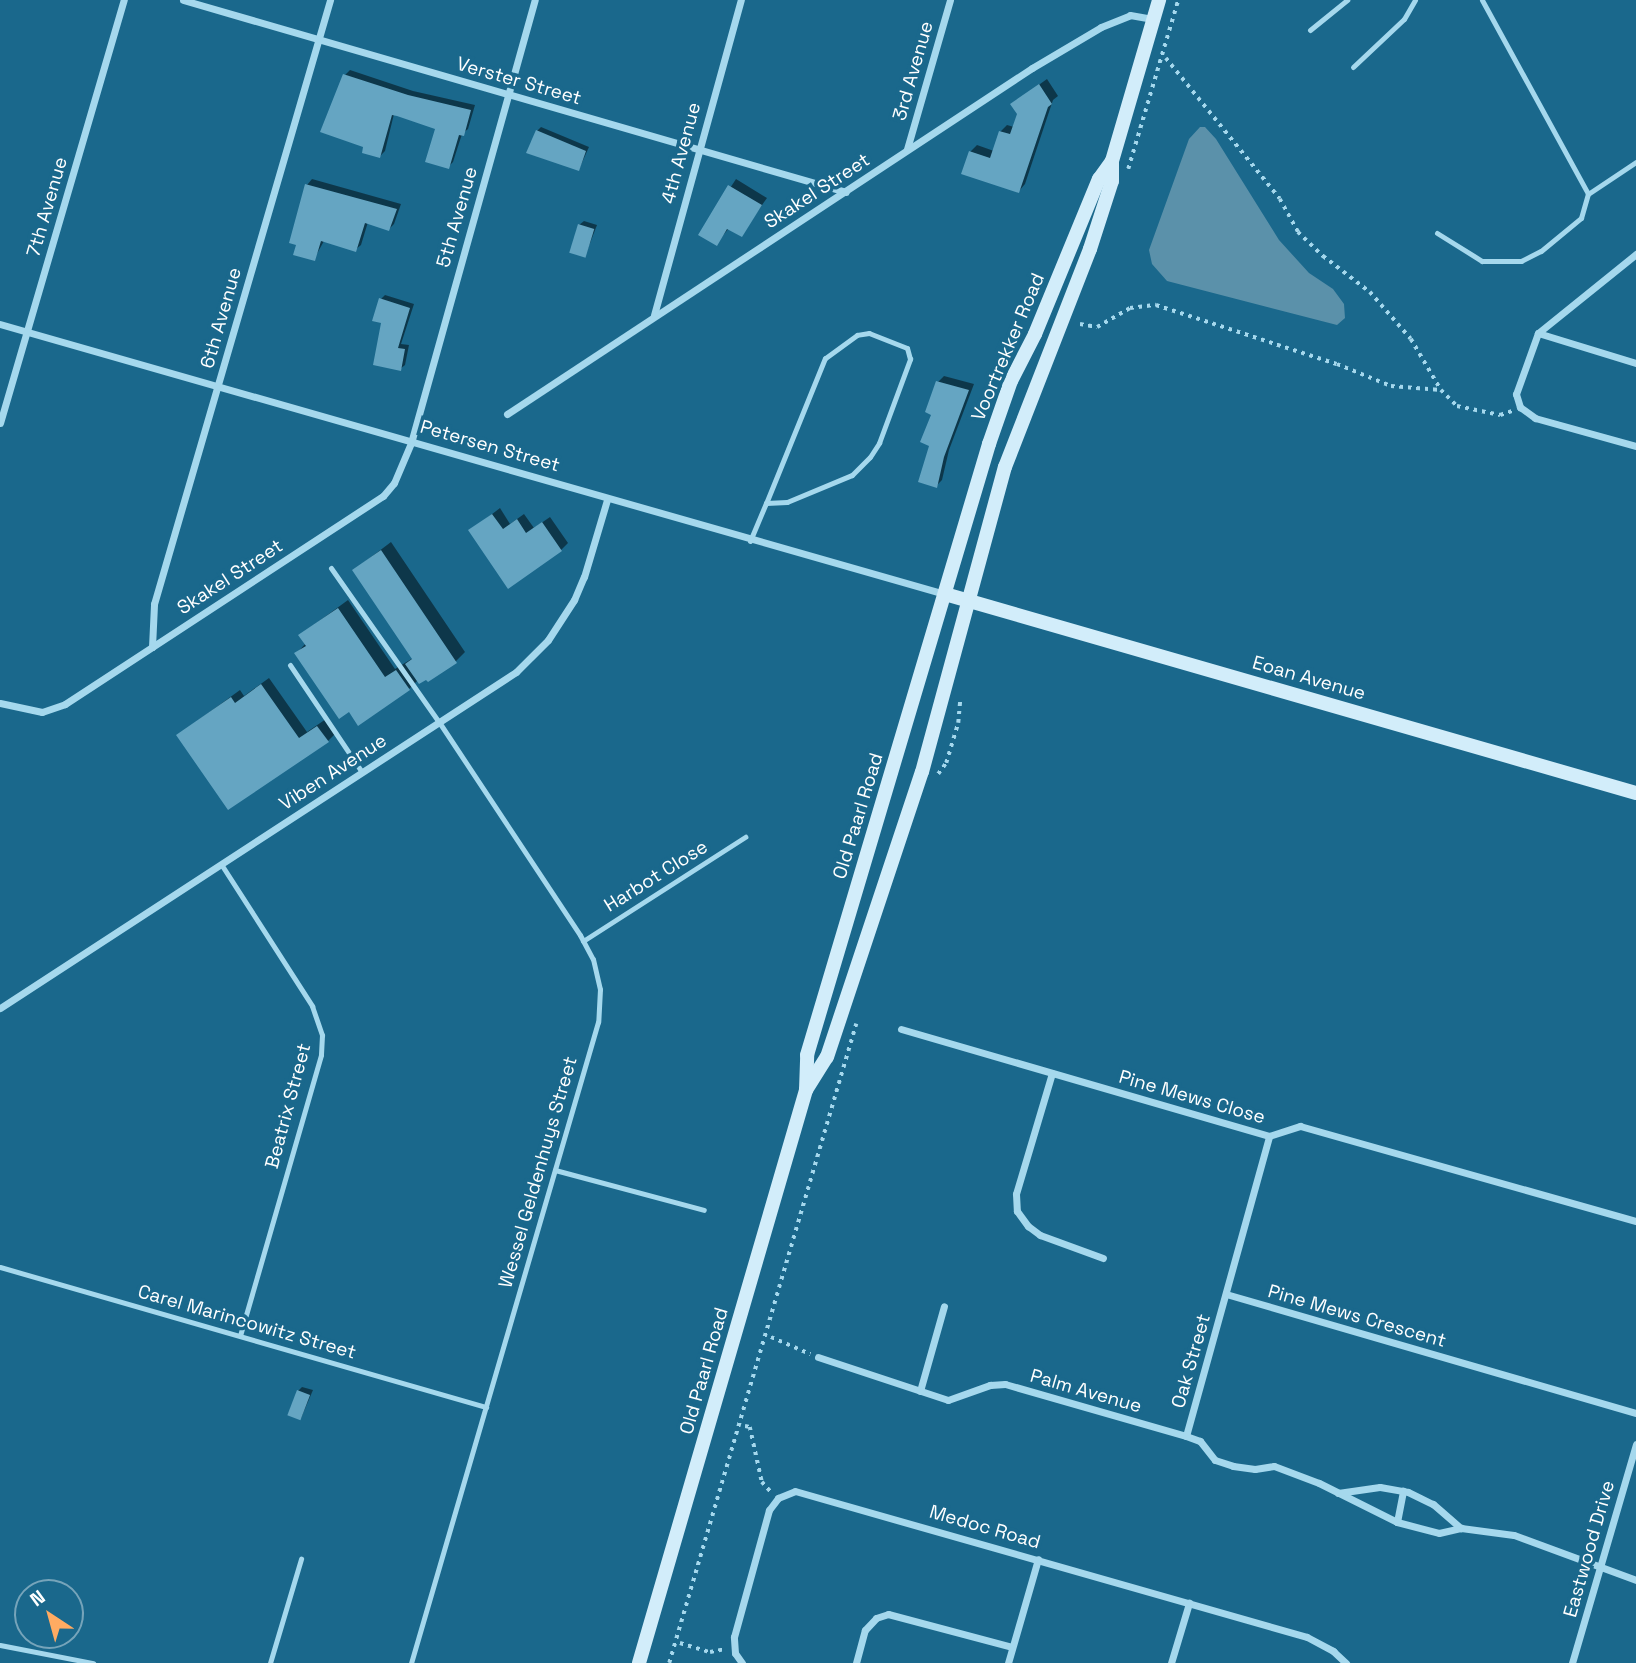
<!DOCTYPE html>
<style>
body{margin:0}
#map{position:relative;width:1636px;height:1663px;overflow:hidden;background:#1a688c;font-family:"Space Grotesk",sans-serif}
div>[style]{position:absolute}
[style*='--x']{left:calc(var(--x)*1px);top:calc(var(--y)*1px);width:calc(var(--w)*1px);rotate:calc(var(--a)*1deg)}
.water>*{inset:0;background:#5b91aa}
.shadow>*{inset:0;background:#0007}
.building>*{inset:0;background:#65a5c2;transform-origin:0 0}
.path>*{height:3.5px;margin-top:-1.75px;transform-origin:0;background:repeating-linear-gradient(90deg,#a5d8ed 0 3.5px,transparent 0 8.5px)}
.lane>*{height:5px;margin:-2.5px;padding:0 2.5px;transform-origin:2.5px;border-radius:2.5px;background:#a5d8ed}
.street>*{height:7px;margin:-3.5px;padding:0 3.5px;transform-origin:3.5px;border-radius:3.5px;background:#a5d8ed}
.secondary>*{height:14px;margin:-7px;padding:0 7px;transform-origin:7px;border-radius:7px;background:#d2edfa}
span{translate:-50% -50%;white-space:nowrap;text-align:center;line-height:1.15;-webkit-text-stroke:7px #1a688c;paint-order:stroke}
.street-label{font-size:19px;color:#fff}
.north{position:absolute;left:14px;top:1579px;width:70px;height:70px;box-sizing:border-box;background:#1a688c;border:2px solid #76a4ba;border-radius:50%;rotate:324deg;font-size:19px;font-weight:700;line-height:28px;text-align:center;color:#fff}
.north::after{content:'';display:block;margin:auto;width:24px;height:32px;background:#ffab62;clip-path:polygon(50% 0,100% 100%,50% 72%,0 100%)}
</style>
<div id="map">
<div class="water">
<div style="clip-path:polygon(1200px 127px,1205px 127px,1216px 139px,1279px 240px,1309px 273px,1333px 289px,1344px 304px,1345px 318px,1337px 325px,1167px 281px,1152px 264px,1149px 250px,1189px 139px)"></div>
</div>
<div class="shadow">
<div style="clip-path:polygon(350px 70px,413px 91px,475px 105px,468px 129px,462px 134px,453px 162px,448px 167px,438px 127px,394px 114px,385px 151px,380px 156px,366px 146px,345px 75px)"></div>
<div style="clip-path:polygon(1047px 79px,1058px 96px,1053px 100px,1025px 184px,1019px 191px,970px 152px,977px 145px,994px 151px,1000px 132px,1007px 125px,1014px 127px,1018px 113px,1012px 104px)"></div>
<div style="clip-path:polygon(541px 127px,589px 147px,579px 169px,537px 131px)"></div>
<div style="clip-path:polygon(312px 179px,401px 204px,394px 224px,389px 229px,368px 222px,361px 245px,355px 250px,324px 241px,314px 259px,307px 185px)"></div>
<div style="clip-path:polygon(736px 179px,767px 198px,741px 235px,729px 228px,716px 244px,700px 234px)"></div>
<div style="clip-path:polygon(584px 221px,597px 225px,585px 256px,579px 225px)"></div>
<div style="clip-path:polygon(385px 295px,414px 304px,401px 344px,409px 345px,405px 365px,400px 369px,381px 299px)"></div>
<div style="clip-path:polygon(944px 376px,974px 384px,949px 450px,942px 480px,936px 486px,932px 445px,933px 414px,938px 382px)"></div>
<div style="clip-path:polygon(500px 508px,510px 524px,524px 514px,534px 528px,550px 517px,568px 543px,561px 550px,470px 531px)"></div>
<div style="clip-path:polygon(391px 542px,465px 652px,456px 661px,418px 680px,409px 689px,349px 710px,296px 654px,306px 643px,300px 635px,348px 600px,395px 669px,413px 658px,354px 570px)"></div>
<div style="clip-path:polygon(269px 678px,307px 732px,326px 719px,336px 733px,328px 741px,178px 735px,240px 690px,244px 696px)"></div>
<div style="clip-path:polygon(302px 1387px,313px 1390px,301px 1418px,298px 1391px)"></div>
</div>
<div class="building">
<div style="clip-path:polygon(343px 74px,408px 95px,471px 110px,464px 136px,459px 135px,449px 169px,425px 162px,435px 129px,397px 116px,392px 115px,380px 158px,362px 153px,363px 147px,320px 132px)"></div>
<div style="clip-path:polygon(1039px 84px,1052px 104px,1048px 107px,1019px 193px,961px 174px,969px 151px,990px 158px,999px 131px,1010px 134px,1017px 114px,1010px 104px)"></div>
<div style="clip-path:polygon(536px 130px,586px 151px,579px 171px,526px 153px)"></div>
<div style="clip-path:polygon(305px 184px,397px 209px,389px 231px,365px 223px,356px 252px,321px 241px,315px 261px,293px 255px,296px 245px,289px 243px)"></div>
<div style="clip-path:polygon(728px 185px,762px 205px,742px 237px,727px 229px,717px 246px,698px 235px)"></div>
<div style="left:578px;top:224px;width:17px;height:30px;rotate:17deg"></div>
<div style="clip-path:polygon(379px 298px,410px 308px,398px 348px,405px 349px,401px 371px,373px 365px,381px 323px,372px 321px)"></div>
<div style="clip-path:polygon(936px 381px,969px 390px,944px 457px,937px 488px,918px 482px,929px 446px,920px 442px,931px 415px,925px 412px)"></div>
<div style="clip-path:polygon(492px 514px,503px 529px,517px 519px,526px 533px,542px 522px,562px 551px,508px 589px,468px 530px)"></div>
<div style="clip-path:polygon(381px 550px,457px 663px,428px 682px,426px 680px,419px 684px,405px 664px,412px 659px,352px 570px)"></div>
<div style="clip-path:polygon(338px 608px,385px 677px,396px 670px,410px 690px,358px 726px,349px 712px,339px 719px,294px 653px,306px 646px,298px 635px)"></div>
<div style="clip-path:polygon(261px 684px,299px 738px,317px 726px,329px 742px,228px 810px,176px 735px,231px 697px,235px 703px)"></div>
<div style="left:297px;top:1390px;width:14px;height:27px;rotate:21deg"></div>
</div>
<div class="path">
<div style="--x:1166;--y:58;--w:181;--a:51"></div>
<div style="--x:1280;--y:199;--w:38;--a:61"></div>
<div style="--x:1298;--y:232;--w:35;--a:44"></div>
<div style="--x:1323;--y:256;--w:59;--a:37.5"></div>
<div style="--x:1370;--y:292;--w:62;--a:48.9"></div>
<div style="--x:1411;--y:339;--w:59;--a:59.5"></div>
<div style="--x:1441;--y:390;--w:23;--a:45"></div>
<div style="--x:1457;--y:406;--w:44;--a:11.8"></div>
<div style="--x:1500;--y:415;--w:13;--a:-18"></div>
<div style="--x:1128;--y:169;--w:176;--a:-73.5"></div>
<div style="--x:1080;--y:324;--w:17;--a:10"></div>
<div style="--x:1097;--y:327;--w:38;--a:-30"></div>
<div style="--x:1130;--y:308;--w:26;--a:-7"></div>
<div style="--x:1156;--y:305;--w:190;--a:18.1"></div>
<div style="--x:1337;--y:364;--w:58;--a:22.2"></div>
<div style="--x:1391;--y:386;--w:50;--a:4.6"></div>
<div style="--x:938;--y:774;--w:14;--a:-54"></div>
<div style="--x:946;--y:763;--w:42;--a:-73.3"></div>
<div style="--x:958;--y:723;--w:24;--a:-85"></div>
<div style="--x:771;--y:1337;--w:43;--a:23.6"></div>
<div style="--x:745;--y:1426;--w:5;--a:11"></div>
<div style="--x:750;--y:1427;--w:56;--a:77.7"></div>
<div style="--x:762;--y:1482;--w:13;--a:48"></div>
<div style="--x:680;--y:1643;--w:31;--a:17"></div>
<div style="--x:710;--y:1652;--w:15;--a:-11"></div>
<div style="--x:669;--y:1663;--w:666;--a:-73.69"></div>
</div>
<div class="lane">
<div style="--x:1482;--y:0;--w:221;--a:61.3"></div>
<div style="--x:1310;--y:30;--w:48;--a:-39"></div>
<div style="--x:1353;--y:67;--w:70;--a:-43.3"></div>
<div style="--x:1404;--y:19;--w:22;--a:-60"></div>
<div style="--x:1437;--y:233;--w:53;--a:31.9"></div>
<div style="--x:1482;--y:261;--w:39;--a:0"></div>
<div style="--x:1521;--y:261;--w:22;--a:-27"></div>
<div style="--x:1541;--y:251;--w:52;--a:-39.5"></div>
<div style="--x:1581;--y:218;--w:25;--a:-74"></div>
<div style="--x:1588;--y:194;--w:58;--a:-33.7"></div>
<div style="--x:750;--y:541;--w:41;--a:-67.2"></div>
<div style="--x:766;--y:503;--w:21;--a:-3"></div>
<div style="--x:787;--y:502;--w:70;--a:-22.6"></div>
<div style="--x:852;--y:475;--w:25;--a:-45"></div>
<div style="--x:870;--y:457;--w:17;--a:-57"></div>
<div style="--x:879;--y:443;--w:90;--a:-69.7"></div>
<div style="--x:910;--y:359;--w:11;--a:-105"></div>
<div style="--x:907;--y:348;--w:41;--a:-158.5"></div>
<div style="--x:869;--y:333;--w:12;--a:171"></div>
<div style="--x:857;--y:335;--w:39;--a:144"></div>
<div style="--x:825;--y:358;--w:157;--a:112.1"></div>
<div style="--x:331;--y:568;--w:188;--a:55"></div>
<div style="--x:439;--y:722;--w:255;--a:56.5"></div>
<div style="--x:580;--y:935;--w:27;--a:62"></div>
<div style="--x:593;--y:959;--w:31;--a:77"></div>
<div style="--x:600;--y:989;--w:33;--a:93"></div>
<div style="--x:598;--y:1022;--w:668;--a:106.26"></div>
<div style="--x:290;--y:665;--w:129;--a:56.1"></div>
<div style="--x:221;--y:864;--w:169;--a:57.3"></div>
<div style="--x:312;--y:1006;--w:31;--a:71"></div>
<div style="--x:322;--y:1035;--w:20;--a:93"></div>
<div style="--x:321;--y:1055;--w:292;--a:106.1"></div>
<div style="--x:583;--y:941;--w:193;--a:-32.7"></div>
<div style="--x:555;--y:1170;--w:154;--a:15"></div>
<div style="--x:0;--y:1267;--w:506;--a:16.07"></div>
<div style="--x:0;--y:1645;--w:95;--a:11"></div>
<div style="--x:270;--y:1663;--w:109;--a:-73.4"></div>
</div>
<div class="street">
<div style="--x:183;--y:0;--w:690;--a:16.15"></div>
<div style="--x:907;--y:149;--w:155;--a:-73.9"></div>
<div style="--x:1636;--y:254;--w:126;--a:141.1"></div>
<div style="--x:1538;--y:333;--w:65;--a:109.8"></div>
<div style="--x:1516;--y:394;--w:14;--a:73"></div>
<div style="--x:1520;--y:407;--w:19;--a:36"></div>
<div style="--x:1535;--y:418;--w:105;--a:15.5"></div>
<div style="--x:654;--y:315;--w:327;--a:-74.6"></div>
<div style="--x:0;--y:324;--w:983;--a:15.95"></div>
<div style="--x:1538;--y:333;--w:102;--a:17"></div>
<div style="--x:507;--y:414;--w:629;--a:-33.39"></div>
<div style="--x:1032;--y:68;--w:80;--a:-30.7"></div>
<div style="--x:1101;--y:27;--w:31;--a:-22"></div>
<div style="--x:1130;--y:15;--w:23;--a:10"></div>
<div style="--x:0;--y:423;--w:441;--a:-73.7"></div>
<div style="--x:152;--y:647;--w:43;--a:-87.3"></div>
<div style="--x:154;--y:604;--w:629;--a:-73.75"></div>
<div style="--x:0;--y:703;--w:43;--a:12.1"></div>
<div style="--x:42;--y:712;--w:24;--a:-19"></div>
<div style="--x:65;--y:704;--w:380;--a:-33.2"></div>
<div style="--x:383;--y:496;--w:17;--a:-50"></div>
<div style="--x:394;--y:483;--w:43;--a:-67"></div>
<div style="--x:411;--y:443;--w:460;--a:-74.4"></div>
<div style="--x:0;--y:1008;--w:616;--a:-33.07"></div>
<div style="--x:516;--y:672;--w:45;--a:-45"></div>
<div style="--x:548;--y:640;--w:48;--a:-57"></div>
<div style="--x:574;--y:600;--w:25;--a:-67"></div>
<div style="--x:584;--y:577;--w:80;--a:-73.4"></div>
<div style="--x:901;--y:1029;--w:383;--a:16.2"></div>
<div style="--x:1269;--y:1136;--w:33;--a:-18"></div>
<div style="--x:1300;--y:1126;--w:349;--a:15.8"></div>
<div style="--x:1052;--y:1073;--w:126;--a:106.6"></div>
<div style="--x:1016;--y:1194;--w:17;--a:87"></div>
<div style="--x:1017;--y:1211;--w:19;--a:54"></div>
<div style="--x:1028;--y:1226;--w:15;--a:37"></div>
<div style="--x:1040;--y:1235;--w:67;--a:20.1"></div>
<div style="--x:1226;--y:1294;--w:427;--a:16.2"></div>
<div style="--x:818;--y:1357;--w:137;--a:18.3"></div>
<div style="--x:948;--y:1400;--w:45;--a:-19.7"></div>
<div style="--x:990;--y:1385;--w:15;--a:-4"></div>
<div style="--x:1005;--y:1384;--w:188;--a:16"></div>
<div style="--x:1186;--y:1436;--w:15;--a:20"></div>
<div style="--x:1200;--y:1441;--w:24;--a:52"></div>
<div style="--x:1215;--y:1460;--w:19;--a:18"></div>
<div style="--x:1233;--y:1466;--w:22;--a:8"></div>
<div style="--x:1255;--y:1469;--w:19;--a:-9"></div>
<div style="--x:1274;--y:1466;--w:48;--a:20.7"></div>
<div style="--x:1319;--y:1483;--w:87;--a:26.6"></div>
<div style="--x:1397;--y:1522;--w:43;--a:14.7"></div>
<div style="--x:1439;--y:1533;--w:23;--a:-13"></div>
<div style="--x:1461;--y:1528;--w:53;--a:7.5"></div>
<div style="--x:1514;--y:1535;--w:130;--a:20.2"></div>
<div style="--x:920;--y:1391;--w:88;--a:-74.2"></div>
<div style="--x:1186;--y:1436;--w:311;--a:-74.5"></div>
<div style="--x:1338;--y:1493;--w:42;--a:-8.1"></div>
<div style="--x:1380;--y:1487;--w:28;--a:10"></div>
<div style="--x:1408;--y:1492;--w:28;--a:26"></div>
<div style="--x:1433;--y:1504;--w:37;--a:41"></div>
<div style="--x:1397;--y:1522;--w:32;--a:-79"></div>
<div style="--x:742;--y:1663;--w:12;--a:-125"></div>
<div style="--x:735;--y:1653;--w:16;--a:-94"></div>
<div style="--x:734;--y:1637;--w:132;--a:-74.6"></div>
<div style="--x:769;--y:1510;--w:15;--a:-53"></div>
<div style="--x:778;--y:1498;--w:18;--a:-22"></div>
<div style="--x:795;--y:1491;--w:532;--a:15.92"></div>
<div style="--x:1307;--y:1637;--w:30;--a:28"></div>
<div style="--x:1333;--y:1651;--w:18;--a:43"></div>
<div style="--x:856;--y:1663;--w:34;--a:-75"></div>
<div style="--x:865;--y:1630;--w:16;--a:-47"></div>
<div style="--x:876;--y:1618;--w:13;--a:-18"></div>
<div style="--x:888;--y:1614;--w:128;--a:14.9"></div>
<div style="--x:1008;--y:1663;--w:108;--a:-73.9"></div>
<div style="--x:1171;--y:1663;--w:63;--a:-73.3"></div>
<div style="--x:1572;--y:1663;--w:228;--a:-73.7"></div>
</div>
<div class="secondary">
<div style="--x:945;--y:594;--w:719;--a:16.07"></div>
<div style="--x:806;--y:1090;--w:35;--a:-88"></div>
<div style="--x:807;--y:1055;--w:638;--a:-73.41"></div>
<div style="--x:989;--y:444;--w:67;--a:-70.8"></div>
<div style="--x:1011;--y:381;--w:53;--a:-62.9"></div>
<div style="--x:1035;--y:334;--w:168;--a:-67.6"></div>
<div style="--x:1099;--y:179;--w:22;--a:-54"></div>
<div style="--x:639;--y:1663;--w:597;--a:-73.75"></div>
<div style="--x:806;--y:1090;--w:39;--a:-58"></div>
<div style="--x:827;--y:1057;--w:300;--a:-71.6"></div>
<div style="--x:922;--y:772;--w:316;--a:-74.8"></div>
<div style="--x:1005;--y:467;--w:234;--a:-68.7"></div>
<div style="--x:1090;--y:249;--w:71;--a:-72.1"></div>
<div style="--x:1112;--y:181;--w:20;--a:-90"></div>
<div style="--x:1112;--y:161;--w:168;--a:-73.7"></div>
</div>
<div class="street-label">
<span style="left:913px;top:71px;rotate:-74deg">3rd Avenue</span>
<span style="left:519px;top:81px;rotate:16deg">Verster Street</span>
<span style="left:681px;top:153px;rotate:-75deg">4th Avenue</span>
<span style="left:817px;top:191px;rotate:-33deg">Skakel Street</span>
<span style="left:47px;top:207px;rotate:-74deg">7th Avenue</span>
<span style="left:457px;top:217px;rotate:-74deg">5th Avenue</span>
<span style="left:221px;top:318px;rotate:-74deg">6th Avenue</span>
<span style="left:1008px;top:347px;rotate:-67deg">Voortrekker Road</span>
<span style="left:490px;top:446px;rotate:16deg">Petersen Street</span>
<span style="left:230px;top:577px;rotate:-33deg">Skakel Street</span>
<span style="left:1309px;top:678px;rotate:16deg">Eoan Avenue</span>
<span style="left:333px;top:772px;rotate:-33deg">Viben Avenue</span>
<span style="left:858px;top:816px;rotate:-73deg">Old Paarl Road</span>
<span style="left:656px;top:876px;rotate:-32deg">Harbot Close</span>
<span style="left:1192px;top:1097px;rotate:16deg">Pine Mews Close</span>
<span style="left:288px;top:1106px;rotate:-75deg">Beatrix Street</span>
<span style="left:538px;top:1172px;rotate:-74deg">Wessel Geldenhuys Street</span>
<span style="left:1357px;top:1316px;rotate:16deg">Pine Mews Crescent</span>
<span style="left:247px;top:1322px;rotate:16deg">Carel Marincowitz Street</span>
<span style="left:1191px;top:1361px;rotate:-74deg">Oak Street</span>
<span style="left:704px;top:1371px;rotate:-74deg">Old Paarl Road</span>
<span style="left:1086px;top:1391px;rotate:16deg">Palm Avenue</span>
<span style="left:985px;top:1527px;rotate:16deg">Medoc Road</span>
<span style="left:1589px;top:1549px;rotate:-74deg">Eastwood Drive</span>
</div>
<div class="north">N</div>
</div>
